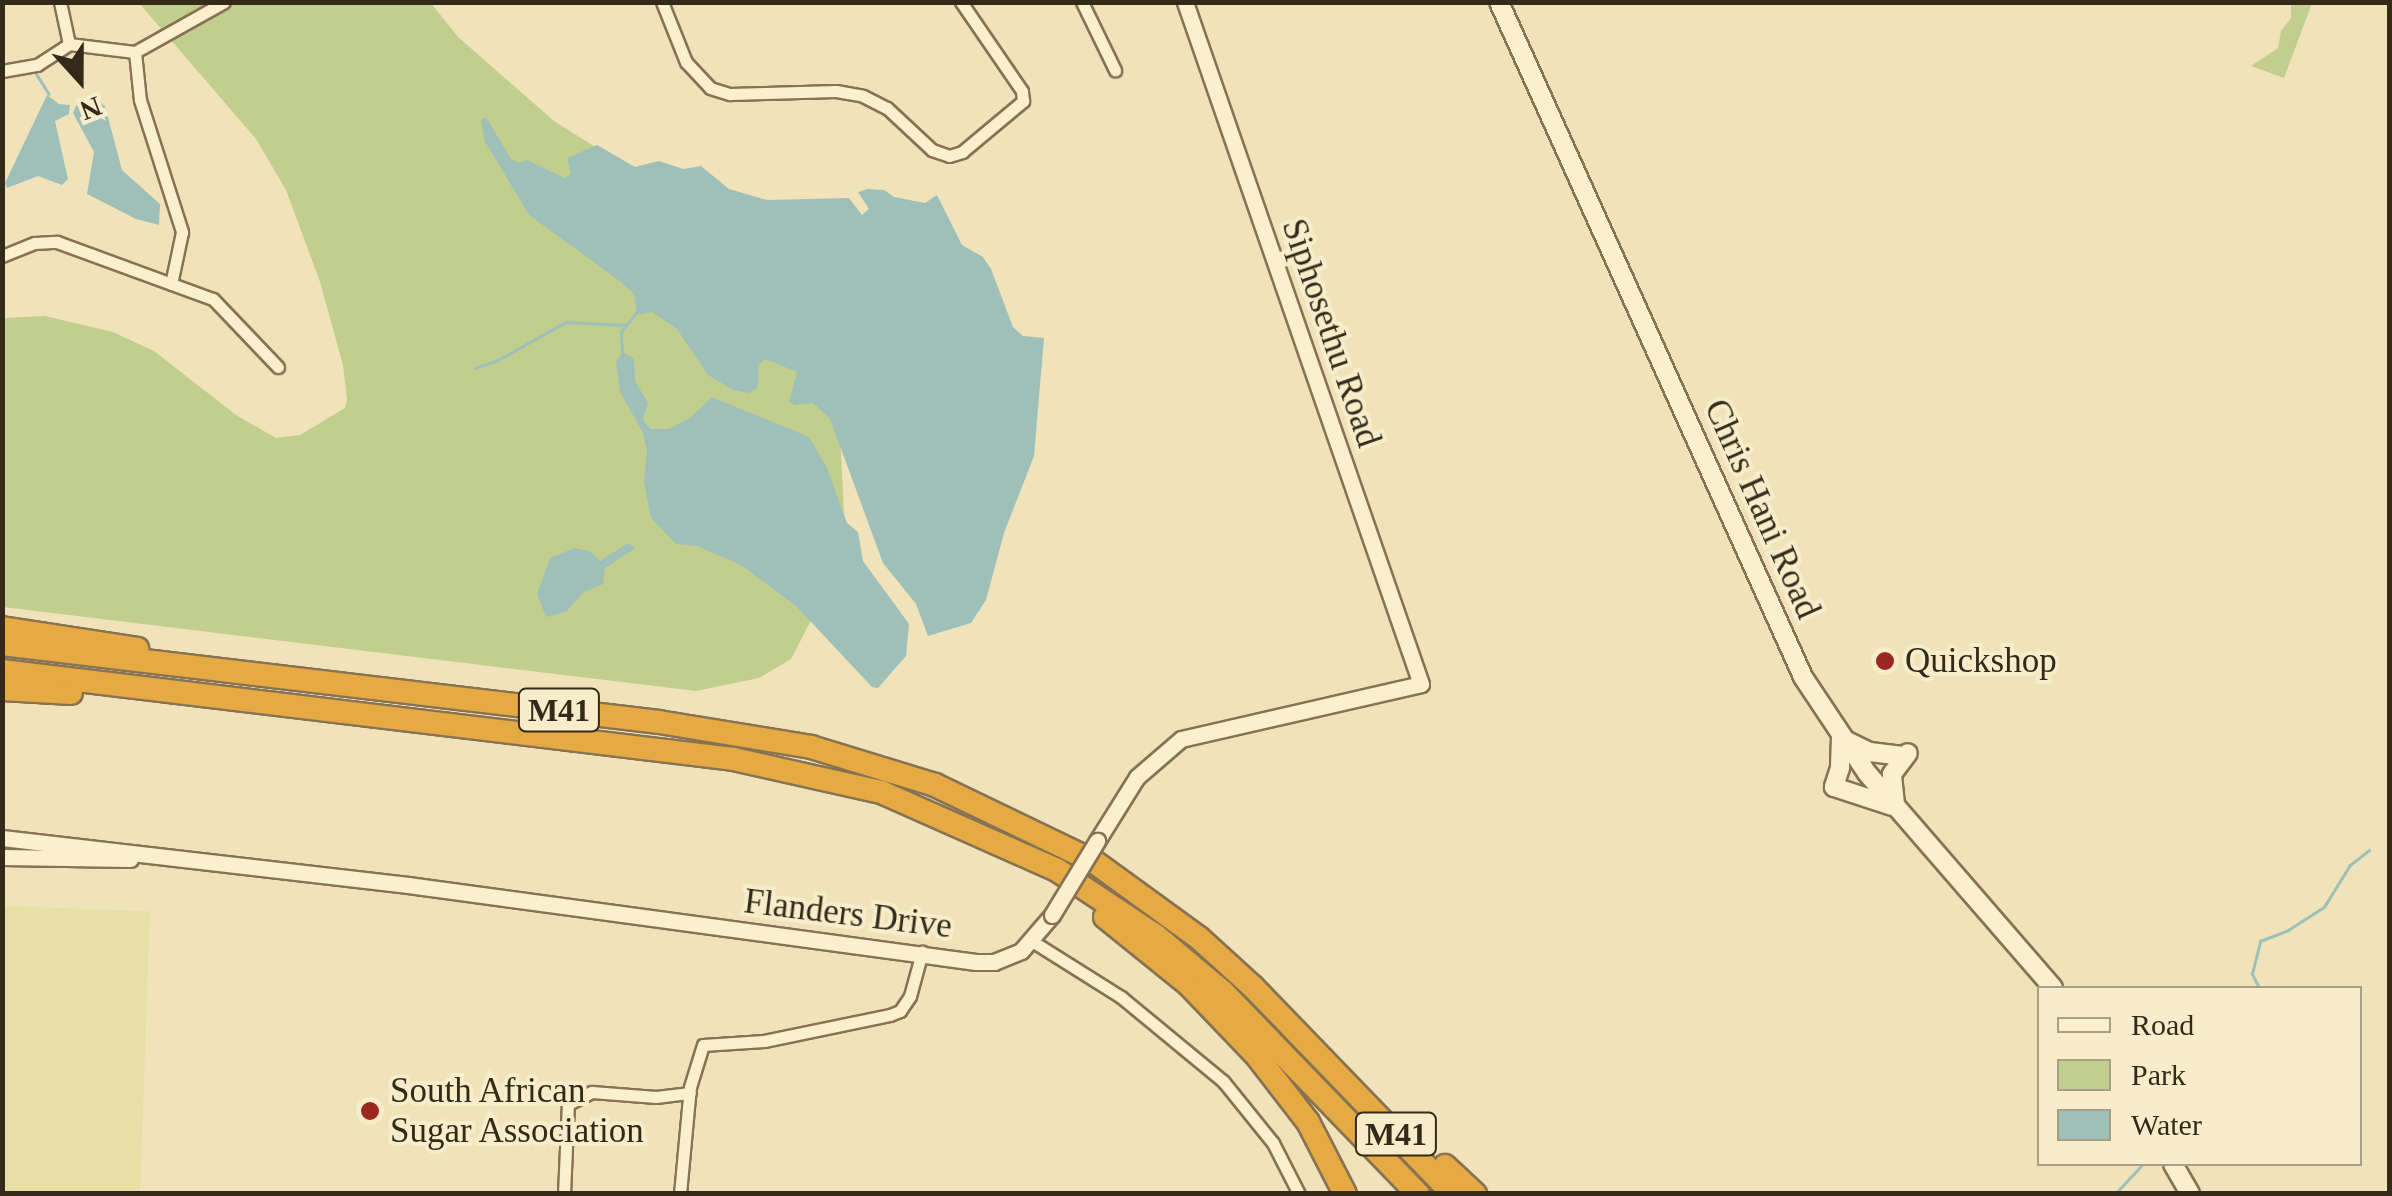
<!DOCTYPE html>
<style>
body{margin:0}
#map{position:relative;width:2392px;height:1196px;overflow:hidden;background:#f0e3ba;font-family:"Times New Roman",serif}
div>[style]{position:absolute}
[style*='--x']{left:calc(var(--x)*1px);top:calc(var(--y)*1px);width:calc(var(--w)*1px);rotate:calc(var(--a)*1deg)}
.farmland>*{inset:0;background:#e6e0a7;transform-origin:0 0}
.green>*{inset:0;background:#c2ce8e}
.water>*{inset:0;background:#9fc0b8}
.stream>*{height:2.5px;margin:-1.25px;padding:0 1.25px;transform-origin:1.25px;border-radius:1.25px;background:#9fc0b8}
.roads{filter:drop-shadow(2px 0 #877254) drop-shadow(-2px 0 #877254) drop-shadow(0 2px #877254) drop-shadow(0 -2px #877254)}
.minor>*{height:11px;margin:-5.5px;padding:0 5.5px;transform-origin:5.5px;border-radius:5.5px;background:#fbf0cd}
.tertiary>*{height:15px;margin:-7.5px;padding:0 7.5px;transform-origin:7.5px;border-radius:7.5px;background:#fbf0cd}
.secondary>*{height:18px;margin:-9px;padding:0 9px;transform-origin:9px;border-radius:9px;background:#fbf0cd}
.motorway>*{height:22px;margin:-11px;padding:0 11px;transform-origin:11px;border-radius:11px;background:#e6aa43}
.bridges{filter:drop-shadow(2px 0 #877254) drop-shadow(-2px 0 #877254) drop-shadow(0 2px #877254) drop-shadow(0 -2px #877254)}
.tertiary-bridge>*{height:15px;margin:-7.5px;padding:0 7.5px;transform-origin:7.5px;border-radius:7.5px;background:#fbf0cd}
.dots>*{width:28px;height:28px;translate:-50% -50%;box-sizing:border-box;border:5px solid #f7edca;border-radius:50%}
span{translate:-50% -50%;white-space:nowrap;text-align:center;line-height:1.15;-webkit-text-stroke:8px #f7edca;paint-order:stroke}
.shield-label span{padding:2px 8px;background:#f7edca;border:2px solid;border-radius:8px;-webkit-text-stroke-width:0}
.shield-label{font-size:32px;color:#35291a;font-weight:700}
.street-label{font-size:35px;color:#35291a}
.poi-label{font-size:35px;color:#35291a}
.left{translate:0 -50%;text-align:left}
.frame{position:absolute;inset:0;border:5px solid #35291a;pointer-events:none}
.legend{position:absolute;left:2037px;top:986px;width:325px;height:180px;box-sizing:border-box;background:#f7edca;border:2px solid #a99f84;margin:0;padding:12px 18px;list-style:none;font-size:30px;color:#35291a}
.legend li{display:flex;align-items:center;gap:20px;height:50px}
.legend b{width:50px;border:2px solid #a99f84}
.north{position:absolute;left:30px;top:30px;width:100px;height:100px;-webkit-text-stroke:8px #f7edca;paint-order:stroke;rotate:159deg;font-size:28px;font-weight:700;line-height:40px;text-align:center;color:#35291a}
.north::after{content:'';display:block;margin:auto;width:35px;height:45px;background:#35291a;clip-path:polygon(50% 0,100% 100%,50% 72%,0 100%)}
</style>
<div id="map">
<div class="farmland">
<div style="left:3px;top:906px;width:147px;height:287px;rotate:2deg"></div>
</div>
<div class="green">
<div style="clip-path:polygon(139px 3px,431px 3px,458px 37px,554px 121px,684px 203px,838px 394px,845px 534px,829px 586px,791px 659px,759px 678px,696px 691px,3px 607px,3px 318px,45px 316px,113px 332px,154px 351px,236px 415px,276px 438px,300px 435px,345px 408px,347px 399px,343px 365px,320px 282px,286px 190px,256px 139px)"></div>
<div style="clip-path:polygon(2291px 3px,2312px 3px,2284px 78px,2251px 66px,2278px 48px,2281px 31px,2291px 18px)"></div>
</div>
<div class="water">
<div style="clip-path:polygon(47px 95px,59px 104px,70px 105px,69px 114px,55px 121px,68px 179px,62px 185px,38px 176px,7px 188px,5px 183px)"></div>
<div style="clip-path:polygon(99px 101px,105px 106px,122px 170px,160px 204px,159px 225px,136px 219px,87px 194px,94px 152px,73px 113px,76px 106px)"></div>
<div style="clip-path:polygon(486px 117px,511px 159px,519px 163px,527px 160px,565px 178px,571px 174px,567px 158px,597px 145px,635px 167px,659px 161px,683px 169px,701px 166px,729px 189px,767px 200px,849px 198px,862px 215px,869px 209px,858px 192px,867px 189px,884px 190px,894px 197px,925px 203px,937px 195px,962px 245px,983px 257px,991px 269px,1013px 327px,1023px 336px,1044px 338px,1034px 456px,1004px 533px,986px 600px,971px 623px,928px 636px,916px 604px,883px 563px,830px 419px,813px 403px,795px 405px,789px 402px,797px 372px,765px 359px,758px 366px,758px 387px,749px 393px,733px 390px,708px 375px,677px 329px,652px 312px,637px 315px,634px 294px,621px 282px,529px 215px,484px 140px,481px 120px)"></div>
<div style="clip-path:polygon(623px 352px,634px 359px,635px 381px,648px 403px,643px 419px,650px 429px,669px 429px,691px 417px,712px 397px,809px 437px,827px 468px,847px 523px,858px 532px,863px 561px,909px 624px,906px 656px,878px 688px,872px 687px,796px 606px,741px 565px,697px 546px,676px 544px,651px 518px,644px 482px,647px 451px,643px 433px,620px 392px,616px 361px)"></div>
<div style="clip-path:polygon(628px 543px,636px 548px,605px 568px,603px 584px,584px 592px,566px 612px,546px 617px,537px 594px,550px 558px,574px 548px,590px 551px,600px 561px)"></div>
</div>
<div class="stream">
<div style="--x:34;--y:70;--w:28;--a:58"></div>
<div style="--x:622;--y:353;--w:21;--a:-93"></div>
<div style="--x:621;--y:332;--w:24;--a:-52"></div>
<div style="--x:475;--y:368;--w:24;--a:-19"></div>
<div style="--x:498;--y:360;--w:78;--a:-29.2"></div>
<div style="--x:566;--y:322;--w:60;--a:2.9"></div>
<div style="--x:2259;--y:988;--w:16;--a:-117"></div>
<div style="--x:2252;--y:974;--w:34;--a:-76"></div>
<div style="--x:2260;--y:941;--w:30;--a:-21"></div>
<div style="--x:2288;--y:930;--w:43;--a:-32.6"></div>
<div style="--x:2324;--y:907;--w:49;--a:-58.2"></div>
<div style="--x:2350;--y:865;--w:24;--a:-38"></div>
<div style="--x:2115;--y:1194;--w:41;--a:-47"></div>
</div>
<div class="roads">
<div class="minor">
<div style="--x:60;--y:2;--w:43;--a:77.9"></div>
<div style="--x:69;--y:44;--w:66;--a:6.9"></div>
<div style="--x:662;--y:2;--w:65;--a:68.2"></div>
<div style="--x:686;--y:62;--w:35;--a:47"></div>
<div style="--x:710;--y:88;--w:21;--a:17"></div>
<div style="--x:730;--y:94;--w:106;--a:-1.6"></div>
<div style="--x:836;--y:91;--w:27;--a:10"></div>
<div style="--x:863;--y:96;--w:27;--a:27"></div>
<div style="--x:887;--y:108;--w:62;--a:43"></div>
<div style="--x:932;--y:150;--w:18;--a:19"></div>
<div style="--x:949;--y:156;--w:14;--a:-17"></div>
<div style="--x:962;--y:152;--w:80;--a:-39.9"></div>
<div style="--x:1023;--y:101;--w:10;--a:-96"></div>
<div style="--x:1022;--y:91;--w:108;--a:-124.4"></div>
<div style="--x:1082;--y:2;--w:76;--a:64.1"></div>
<div style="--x:135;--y:52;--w:48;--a:84.1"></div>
<div style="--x:140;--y:100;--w:139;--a:72.3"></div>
<div style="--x:182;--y:232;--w:53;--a:101.9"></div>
<div style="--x:135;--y:52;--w:102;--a:-29.3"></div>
<div style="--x:2;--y:71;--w:36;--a:-10"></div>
<div style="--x:37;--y:65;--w:38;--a:-33"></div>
<div style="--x:2;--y:256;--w:35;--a:-22"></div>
<div style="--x:35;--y:243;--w:22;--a:-3"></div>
<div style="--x:57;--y:242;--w:166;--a:20.1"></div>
<div style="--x:213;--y:299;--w:94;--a:46.3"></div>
<div style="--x:1032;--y:941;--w:105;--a:32.2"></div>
<div style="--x:1121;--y:997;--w:132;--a:39.5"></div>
<div style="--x:1223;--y:1081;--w:80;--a:51.1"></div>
<div style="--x:1273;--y:1143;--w:57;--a:63"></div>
<div style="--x:564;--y:1194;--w:90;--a:-87.5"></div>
<div style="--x:568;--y:1104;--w:27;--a:-27"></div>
<div style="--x:592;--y:1092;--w:64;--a:4.5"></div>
<div style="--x:656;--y:1097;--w:34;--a:-7"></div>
<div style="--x:680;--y:1194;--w:107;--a:-84.7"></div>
<div style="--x:690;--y:1087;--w:44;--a:-72.8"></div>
<div style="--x:703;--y:1045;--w:61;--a:-3.8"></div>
<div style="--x:764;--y:1041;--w:129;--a:-11.7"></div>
<div style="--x:890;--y:1015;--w:11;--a:-22"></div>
<div style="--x:900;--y:1011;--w:18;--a:-56"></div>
<div style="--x:910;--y:996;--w:46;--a:-74.7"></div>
</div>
<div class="tertiary">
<div style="--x:2;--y:838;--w:409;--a:6.6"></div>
<div style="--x:408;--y:885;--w:573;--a:7.72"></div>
<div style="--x:976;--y:962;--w:18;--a:0"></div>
<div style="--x:994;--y:962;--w:29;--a:-22"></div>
<div style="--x:1021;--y:951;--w:48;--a:-49.3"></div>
<div style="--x:1097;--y:841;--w:75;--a:-58"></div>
<div style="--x:1137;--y:777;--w:58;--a:-40.8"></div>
<div style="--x:1181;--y:739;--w:246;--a:-12.9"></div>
<div style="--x:1421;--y:684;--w:722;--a:-109.09"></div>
<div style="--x:2;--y:857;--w:128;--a:0.9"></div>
</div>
<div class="secondary">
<div style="--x:1499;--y:2;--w:740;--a:65.75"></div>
<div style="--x:1803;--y:677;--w:115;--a:56.3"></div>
<div style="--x:1867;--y:773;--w:284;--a:49.1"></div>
<div style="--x:1841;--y:737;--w:31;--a:92"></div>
<div style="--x:1840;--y:768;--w:20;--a:108"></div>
<div style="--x:1834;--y:787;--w:61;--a:18.1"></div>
<div style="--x:1845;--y:740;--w:28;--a:26"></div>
<div style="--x:1870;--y:752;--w:31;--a:7"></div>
<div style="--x:1895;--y:804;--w:30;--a:-96"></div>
<div style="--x:1892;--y:774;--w:26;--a:-53"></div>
<div style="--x:2173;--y:1164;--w:34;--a:60"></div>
</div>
<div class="motorway">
<div style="--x:2;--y:628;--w:137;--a:8.8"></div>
<div style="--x:2;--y:644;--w:662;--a:6.77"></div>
<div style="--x:659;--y:722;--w:154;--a:9.3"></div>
<div style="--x:811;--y:747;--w:130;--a:17"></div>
<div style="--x:935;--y:785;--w:175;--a:25.7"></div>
<div style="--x:1093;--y:861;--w:131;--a:36"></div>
<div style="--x:1199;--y:938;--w:73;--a:42.2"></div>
<div style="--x:1253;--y:987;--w:288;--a:46"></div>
<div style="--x:2;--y:671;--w:736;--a:6.86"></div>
<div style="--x:733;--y:759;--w:152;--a:12.6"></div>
<div style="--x:881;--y:792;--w:193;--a:23.9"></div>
<div style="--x:1057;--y:870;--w:118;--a:33.6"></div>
<div style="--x:1155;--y:935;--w:89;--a:40"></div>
<div style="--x:1223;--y:992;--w:281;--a:46"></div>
<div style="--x:2;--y:689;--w:69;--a:3.3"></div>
<div style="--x:1105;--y:917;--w:107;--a:38.9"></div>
<div style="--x:1188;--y:984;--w:100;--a:46.2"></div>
<div style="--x:1257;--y:1056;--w:83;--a:52.3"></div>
<div style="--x:1308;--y:1122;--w:81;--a:62.8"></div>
<div style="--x:1445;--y:1166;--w:41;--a:43"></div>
</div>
</div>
<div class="bridges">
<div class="tertiary-bridge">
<div style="--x:1052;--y:915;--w:87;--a:-58.7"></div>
</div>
</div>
<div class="dots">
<div style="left:1885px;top:661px;background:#992821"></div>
<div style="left:370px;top:1111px;background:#992821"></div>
</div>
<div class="shield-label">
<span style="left:559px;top:710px">M41</span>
<span style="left:1396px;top:1134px">M41</span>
</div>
<div class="street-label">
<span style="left:1331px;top:333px;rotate:71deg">Siphosethu Road</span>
<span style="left:1762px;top:509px;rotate:66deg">Chris Hani Road</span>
<span style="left:848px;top:914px;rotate:7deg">Flanders Drive</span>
</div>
<div class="poi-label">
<span class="left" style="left:1905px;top:661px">Quickshop</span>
<span class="left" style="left:390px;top:1111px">South African<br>Sugar Association</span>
</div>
<div class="frame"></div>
<ul class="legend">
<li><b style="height:12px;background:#fbf0cd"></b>Road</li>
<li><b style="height:28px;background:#c2ce8e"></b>Park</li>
<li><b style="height:28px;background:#9fc0b8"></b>Water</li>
</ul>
<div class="north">N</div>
</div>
